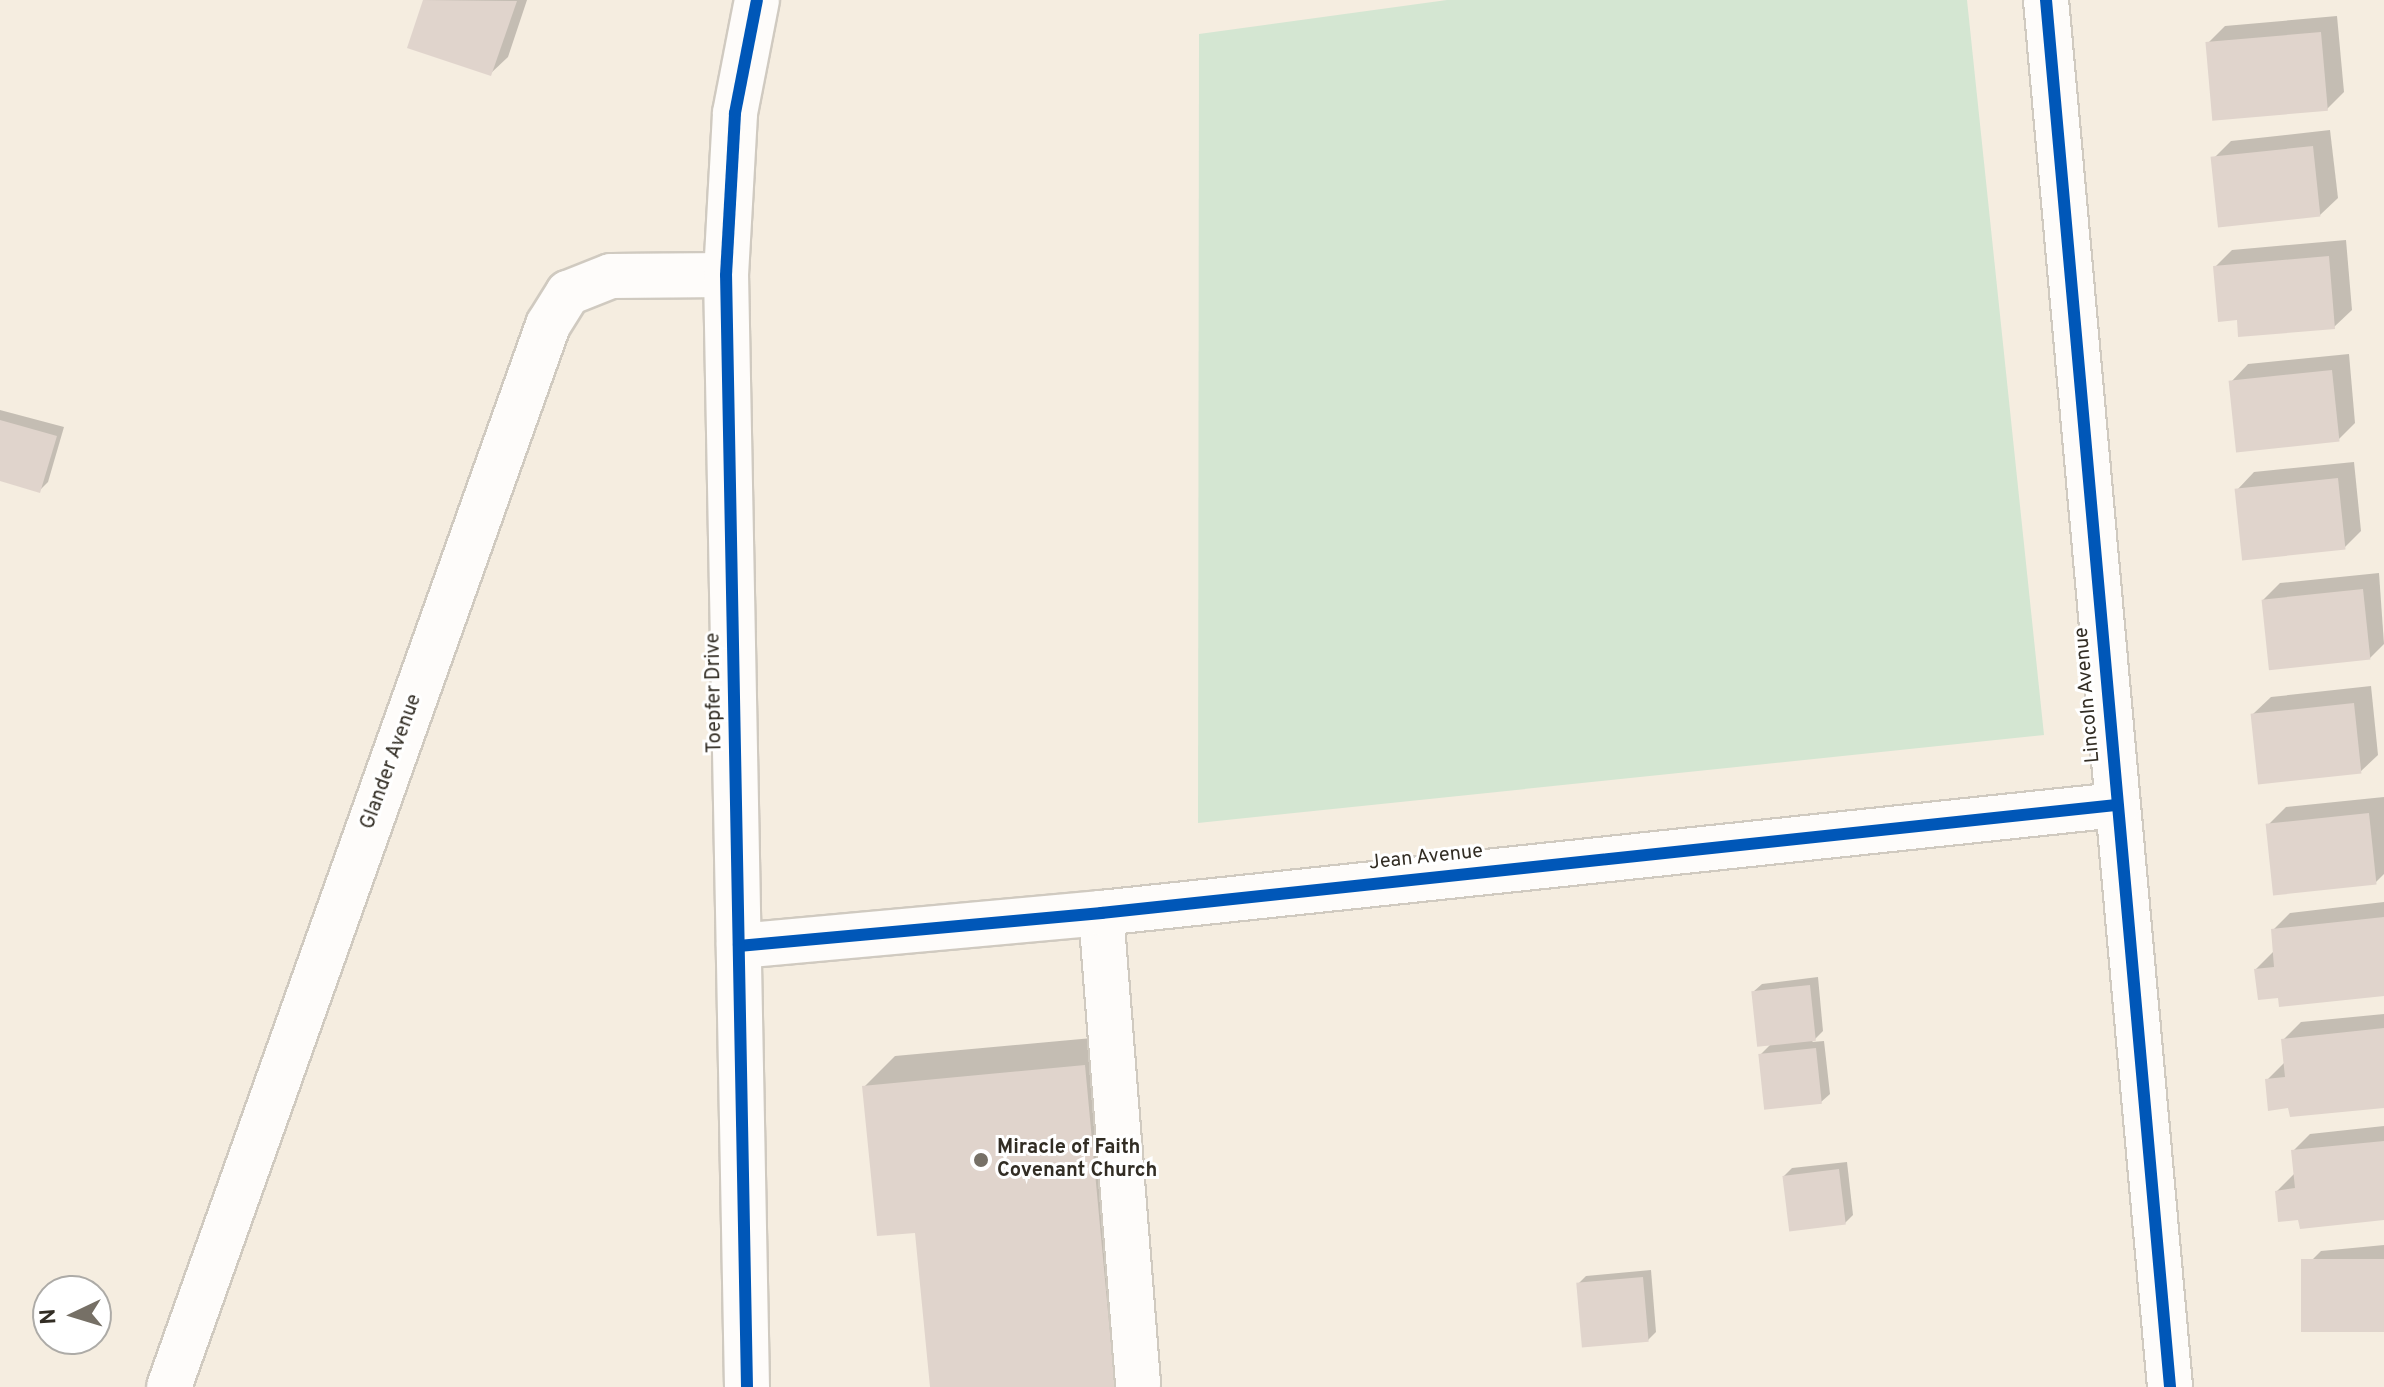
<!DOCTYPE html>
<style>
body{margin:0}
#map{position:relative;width:2384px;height:1387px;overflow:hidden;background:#f5ede0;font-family:Overpass,sans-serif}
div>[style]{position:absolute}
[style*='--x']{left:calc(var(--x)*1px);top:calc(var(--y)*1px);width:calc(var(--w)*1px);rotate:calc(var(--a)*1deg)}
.green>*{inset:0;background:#d4e6d2}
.shadow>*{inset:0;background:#0003}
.building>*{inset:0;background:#e0d4cc;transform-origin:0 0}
.roads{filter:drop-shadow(2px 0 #d0cac0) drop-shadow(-2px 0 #d0cac0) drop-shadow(0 2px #d0cac0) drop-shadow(0 -2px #d0cac0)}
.minor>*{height:44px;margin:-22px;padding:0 22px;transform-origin:22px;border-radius:22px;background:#fefcfa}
.cycleway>*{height:12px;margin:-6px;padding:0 6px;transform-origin:6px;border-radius:6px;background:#0057b8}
.dots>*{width:22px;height:22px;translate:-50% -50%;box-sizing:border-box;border:4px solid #fff;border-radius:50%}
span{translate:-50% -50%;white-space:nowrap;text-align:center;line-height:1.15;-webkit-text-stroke:6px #fff;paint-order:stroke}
.street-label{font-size:20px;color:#322d24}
.poi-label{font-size:20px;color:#322d24;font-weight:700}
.left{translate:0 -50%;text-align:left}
.north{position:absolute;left:32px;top:1275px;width:80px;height:80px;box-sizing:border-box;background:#fff;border:2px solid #adaba7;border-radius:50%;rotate:266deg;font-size:22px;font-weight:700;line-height:32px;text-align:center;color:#322d24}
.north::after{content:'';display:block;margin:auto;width:28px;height:36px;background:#767066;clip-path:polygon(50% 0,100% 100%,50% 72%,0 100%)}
</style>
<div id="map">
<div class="green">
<div style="clip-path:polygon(1447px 0,1967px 0,2044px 735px,1198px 823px,1199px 34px)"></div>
</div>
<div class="shadow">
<div style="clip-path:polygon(425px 0,527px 0,508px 57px,490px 74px,409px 46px)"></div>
<div style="clip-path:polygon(2337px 16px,2344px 92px,2327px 109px,2208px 43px,2225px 26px)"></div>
<div style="clip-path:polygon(2330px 130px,2338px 198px,2320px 215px,2214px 158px,2231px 141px)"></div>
<div style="clip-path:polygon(2346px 240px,2352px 310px,2334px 327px,2239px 318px,2215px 267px,2232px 250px)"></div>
<div style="clip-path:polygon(2349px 354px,2355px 423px,2338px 440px,2231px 382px,2248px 364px)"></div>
<div style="clip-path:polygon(0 410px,64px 427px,48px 482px,40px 490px,0 479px)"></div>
<div style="clip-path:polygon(2354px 462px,2361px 531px,2344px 548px,2237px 490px,2254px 472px)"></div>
<div style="clip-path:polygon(2379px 573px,2384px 644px,2370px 658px,2263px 600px,2280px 583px)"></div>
<div style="clip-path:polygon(2371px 686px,2378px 755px,2360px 772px,2253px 714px,2271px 697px)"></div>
<div style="clip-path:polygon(2384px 797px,2384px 874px,2375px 883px,2268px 825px,2286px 807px)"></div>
<div style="clip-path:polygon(2384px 902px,2384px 994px,2280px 995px,2256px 969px,2273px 952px,2273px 930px,2290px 913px)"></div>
<div style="clip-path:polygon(1818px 977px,1823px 1031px,1812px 1042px,1824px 1041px,1830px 1094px,1821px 1102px,1760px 1055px,1771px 1044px,1753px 992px,1762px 984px)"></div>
<div style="clip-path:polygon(2384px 1014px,2384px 1106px,2290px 1106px,2267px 1080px,2284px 1063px,2283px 1040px,2301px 1022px)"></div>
<div style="clip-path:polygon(1114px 1036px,1147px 1387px,932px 1387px,917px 1231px,864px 1087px,895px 1056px)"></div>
<div style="clip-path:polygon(2384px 1126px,2384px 1218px,2300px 1218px,2277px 1191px,2294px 1174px,2293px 1151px,2310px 1134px)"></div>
<div style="clip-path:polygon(1847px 1162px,1853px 1215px,1845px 1223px,1784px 1176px,1792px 1168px)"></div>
<div style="clip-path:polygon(2384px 1245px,2384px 1329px,2303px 1269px,2321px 1251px)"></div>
<div style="clip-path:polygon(1651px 1270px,1656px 1332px,1648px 1340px,1578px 1284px,1586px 1276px)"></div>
</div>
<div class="building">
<div style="clip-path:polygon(423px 0,517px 1px,491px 76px,407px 48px)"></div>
<div style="left:2321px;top:32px;width:79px;height:116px;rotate:85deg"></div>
<div style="left:2313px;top:146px;width:71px;height:103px;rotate:84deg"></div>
<div style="clip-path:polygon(2329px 256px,2335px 329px,2238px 337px,2237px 320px,2218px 322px,2213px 266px)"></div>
<div style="left:2332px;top:370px;width:72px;height:104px;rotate:84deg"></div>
<div style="clip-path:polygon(0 420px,57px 436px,40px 493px,0 481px)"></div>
<div style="left:2338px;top:478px;width:72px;height:104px;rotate:84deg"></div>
<div style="left:2363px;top:589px;width:71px;height:102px;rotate:84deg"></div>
<div style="left:2354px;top:703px;width:71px;height:104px;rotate:84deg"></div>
<div style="left:2369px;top:813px;width:72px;height:104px;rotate:84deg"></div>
<div style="clip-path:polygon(2384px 917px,2384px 996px,2279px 1007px,2278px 998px,2258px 1000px,2254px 969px,2274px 967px,2271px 929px)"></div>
<div style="left:1810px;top:985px;width:56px;height:59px;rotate:84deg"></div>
<div style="clip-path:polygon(2384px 1028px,2384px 1108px,2290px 1117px,2288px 1108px,2268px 1111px,2265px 1079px,2285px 1077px,2281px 1039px)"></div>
<div style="left:1816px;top:1048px;width:56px;height:58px;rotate:84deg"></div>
<div style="clip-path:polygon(1085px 1065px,1115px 1387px,930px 1387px,915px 1233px,877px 1236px,862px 1086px)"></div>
<div style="clip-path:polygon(2384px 1141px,2384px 1220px,2300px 1229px,2298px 1220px,2278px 1222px,2275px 1191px,2295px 1188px,2291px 1150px)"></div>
<div style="left:1839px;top:1169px;width:56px;height:57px;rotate:83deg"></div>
<div style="left:2384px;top:1259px;width:73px;height:83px;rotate:90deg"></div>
<div style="left:1643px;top:1277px;width:65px;height:67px;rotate:85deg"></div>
</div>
<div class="roads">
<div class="minor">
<div style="--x:2046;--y:0;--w:1393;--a:84.89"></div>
<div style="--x:1101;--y:913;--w:475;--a:85.5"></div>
<div style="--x:739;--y:946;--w:364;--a:-5.2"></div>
<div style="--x:1101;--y:913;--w:1022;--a:-6.07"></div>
<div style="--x:169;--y:1387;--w:1128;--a:-70.36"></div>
<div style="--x:548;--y:325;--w:38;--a:-58"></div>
<div style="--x:568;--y:293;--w:46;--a:-21.6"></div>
<div style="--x:611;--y:276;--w:115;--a:-0.5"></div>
<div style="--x:747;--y:1387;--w:1112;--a:-91.08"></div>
<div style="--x:726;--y:275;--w:162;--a:-86.8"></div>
<div style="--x:735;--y:113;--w:115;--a:-79"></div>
</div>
</div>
<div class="cycleway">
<div style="--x:2046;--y:0;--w:1393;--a:84.89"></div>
<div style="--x:739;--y:946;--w:364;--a:-5.2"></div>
<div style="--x:1101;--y:913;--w:1022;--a:-6.07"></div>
<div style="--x:747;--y:1387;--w:1112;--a:-91.08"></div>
<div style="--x:726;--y:275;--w:162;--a:-86.8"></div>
<div style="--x:735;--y:113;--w:115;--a:-79"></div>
</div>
<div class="dots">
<div style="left:981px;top:1160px;background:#767066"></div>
</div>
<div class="street-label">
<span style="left:715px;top:693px;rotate:-91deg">Toepfer Drive</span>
<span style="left:2088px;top:695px;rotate:-95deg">Lincoln Avenue</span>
<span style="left:392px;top:762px;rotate:-70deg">Glander Avenue</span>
<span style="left:1426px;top:858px;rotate:-6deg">Jean Avenue</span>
</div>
<div class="poi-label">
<span class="left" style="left:997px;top:1160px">Miracle of Faith<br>Covenant Church</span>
</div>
<div class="north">N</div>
</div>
